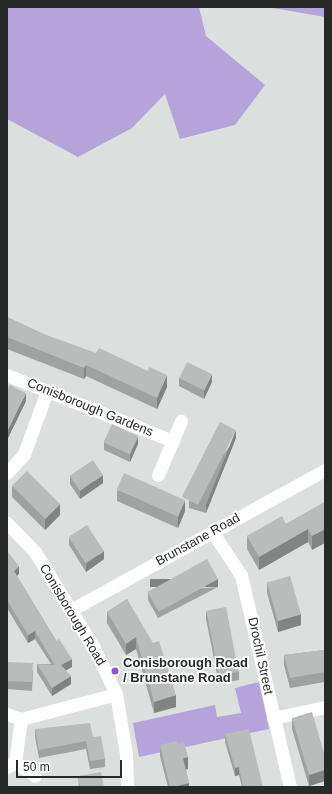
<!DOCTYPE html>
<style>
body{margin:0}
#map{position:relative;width:332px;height:794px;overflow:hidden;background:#dbdfde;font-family:Arial,sans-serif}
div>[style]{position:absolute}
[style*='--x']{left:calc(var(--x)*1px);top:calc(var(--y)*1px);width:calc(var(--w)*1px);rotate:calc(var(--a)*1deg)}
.green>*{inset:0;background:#b5a4da}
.minor>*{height:13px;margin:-6.5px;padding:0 6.5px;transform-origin:6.5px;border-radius:6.5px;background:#fff}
.wall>*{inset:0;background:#9ea2a1}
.shaded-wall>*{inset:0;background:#818483;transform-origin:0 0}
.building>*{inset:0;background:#b8bcbb;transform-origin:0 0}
.dots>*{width:11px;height:11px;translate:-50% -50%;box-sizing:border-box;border:2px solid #fff;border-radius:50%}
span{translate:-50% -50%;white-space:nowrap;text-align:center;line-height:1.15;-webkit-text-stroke:3.5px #fff;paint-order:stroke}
.street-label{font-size:13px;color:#282a29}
.poi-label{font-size:13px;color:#282a29;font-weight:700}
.left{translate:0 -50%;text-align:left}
.frame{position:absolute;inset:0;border:8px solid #282a29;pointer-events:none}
.scale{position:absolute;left:16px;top:760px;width:106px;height:18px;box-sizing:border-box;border:2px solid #282a29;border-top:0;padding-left:5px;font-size:12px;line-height:14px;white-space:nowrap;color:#282a29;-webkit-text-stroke:3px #fff;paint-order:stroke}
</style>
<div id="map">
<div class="green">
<div style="clip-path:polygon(7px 7px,199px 7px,206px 36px,265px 85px,235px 125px,180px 139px,165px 94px,132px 128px,78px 157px,7px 119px)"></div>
<div style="clip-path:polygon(267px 7px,325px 7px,325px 17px)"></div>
<div style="clip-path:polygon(259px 682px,269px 729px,139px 757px,133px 723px,215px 705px,217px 717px,241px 713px,235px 688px)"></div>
</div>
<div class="minor">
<div style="--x:7;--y:375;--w:179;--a:21.7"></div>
<div style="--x:7;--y:473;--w:25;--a:-48"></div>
<div style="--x:24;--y:454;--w:67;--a:-69.9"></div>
<div style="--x:158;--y:475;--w:59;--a:-66.9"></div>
<div style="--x:7;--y:523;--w:40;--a:46"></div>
<div style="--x:35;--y:552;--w:113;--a:58.4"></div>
<div style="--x:94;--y:648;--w:51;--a:64.4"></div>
<div style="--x:116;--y:694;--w:61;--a:80.5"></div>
<div style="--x:126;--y:754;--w:33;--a:88"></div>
<div style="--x:213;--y:533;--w:50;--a:56.3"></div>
<div style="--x:241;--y:575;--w:218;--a:77"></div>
<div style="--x:71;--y:610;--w:290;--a:-28.9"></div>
<div style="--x:7;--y:714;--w:15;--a:20"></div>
<div style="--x:21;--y:719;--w:98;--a:-14.7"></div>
<div style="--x:273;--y:718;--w:53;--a:-11.9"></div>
<div style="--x:15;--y:762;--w:43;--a:-82.1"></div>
<div style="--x:7;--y:767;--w:9;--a:-32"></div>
<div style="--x:15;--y:762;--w:24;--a:35"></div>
</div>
<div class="wall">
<div style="clip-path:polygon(7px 317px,41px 333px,167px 387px,157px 409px,86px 376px,84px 379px,7px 349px)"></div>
<div style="clip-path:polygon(179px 378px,212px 382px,204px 399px,179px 386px)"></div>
<div style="clip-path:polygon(7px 390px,26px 401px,8px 438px,7px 438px)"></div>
<div style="clip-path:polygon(236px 438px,206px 513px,189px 508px,189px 500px)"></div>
<div style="clip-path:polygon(104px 442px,138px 444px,130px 462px,104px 450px)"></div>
<div style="clip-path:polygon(70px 476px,103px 483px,80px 499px,70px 484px)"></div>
<div style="clip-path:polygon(12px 486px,60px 515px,45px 530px,12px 497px)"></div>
<div style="clip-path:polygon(117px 490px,185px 511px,178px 528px,117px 501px)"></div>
<div style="clip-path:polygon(325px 502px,312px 550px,308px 542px,259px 570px,247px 549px,247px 536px,286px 524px)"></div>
<div style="clip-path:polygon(69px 537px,104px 559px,86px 572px,69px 545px)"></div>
<div style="clip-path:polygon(7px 551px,19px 574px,17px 576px,72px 667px,66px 670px,71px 684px,52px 696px,37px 672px,37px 664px,51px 664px,35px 639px,28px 643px,7px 608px)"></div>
<div style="clip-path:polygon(267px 582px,301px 625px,278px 632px,267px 593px)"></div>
<div style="clip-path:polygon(218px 587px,158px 618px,148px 600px,148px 592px)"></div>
<div style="clip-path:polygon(127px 599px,176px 707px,154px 713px,136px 649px,126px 655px,107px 623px,107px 612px)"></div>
<div style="clip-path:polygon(206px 611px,239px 672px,239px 680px,219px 684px,206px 619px)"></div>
<div style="clip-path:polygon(325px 650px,325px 682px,290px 688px,284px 665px,284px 655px)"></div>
<div style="clip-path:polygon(7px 662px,33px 671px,32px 691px,7px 689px)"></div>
<div style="clip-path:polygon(292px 718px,325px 756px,325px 781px,309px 786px,292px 729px)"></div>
<div style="clip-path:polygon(35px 729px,93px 737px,105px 759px,105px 767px,90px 769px,86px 749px,39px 758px,35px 737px)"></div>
<div style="clip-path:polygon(225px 734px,263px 787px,242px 787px,239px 775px,235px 776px,225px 742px)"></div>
<div style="clip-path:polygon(178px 744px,188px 769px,186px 769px,189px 787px,168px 787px,160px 756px,160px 745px)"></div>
<div style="clip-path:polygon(78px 776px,104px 787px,79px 787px)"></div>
</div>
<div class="shaded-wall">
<div style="clip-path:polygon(86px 365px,86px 376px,84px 379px,84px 368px)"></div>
<div style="clip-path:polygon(212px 374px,212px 382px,204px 399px,204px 391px)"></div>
<div style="clip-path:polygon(167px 375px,167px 387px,157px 409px,157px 398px)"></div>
<div style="clip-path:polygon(26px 393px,26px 401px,8px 438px,8px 430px)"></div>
<div style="clip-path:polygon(236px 430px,236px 438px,206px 513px,206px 505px)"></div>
<div style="clip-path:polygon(138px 436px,138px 444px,130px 462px,130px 454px)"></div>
<div style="clip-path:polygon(103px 475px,103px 483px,80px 499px,80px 491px)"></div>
<div style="clip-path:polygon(185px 500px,185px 511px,178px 528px,178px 517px)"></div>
<div style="clip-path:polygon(60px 504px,60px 515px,45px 530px,45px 518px)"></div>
<div style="clip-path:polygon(308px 529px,308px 542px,259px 570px,259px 557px)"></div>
<div style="clip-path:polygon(325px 529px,325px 543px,312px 550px,312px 536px)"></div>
<div style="clip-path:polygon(104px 551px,104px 559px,86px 572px,86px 564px)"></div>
<div style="clip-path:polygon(19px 566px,19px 574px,14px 578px,14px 571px)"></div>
<div style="left:218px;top:579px;width:8px;height:68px;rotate:90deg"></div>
<div style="clip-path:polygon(301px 614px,301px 625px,278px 632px,278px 620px)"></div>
<div style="clip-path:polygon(35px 631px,35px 639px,28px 643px,28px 635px)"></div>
<div style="clip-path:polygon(136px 637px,136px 649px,126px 655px,126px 644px)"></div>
<div style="clip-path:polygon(72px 659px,72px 667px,61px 673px,61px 665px)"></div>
<div style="clip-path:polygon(71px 676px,71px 684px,52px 696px,52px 688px)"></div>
<div style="clip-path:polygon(176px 695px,176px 707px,154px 713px,154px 702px)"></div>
<div style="clip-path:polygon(188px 757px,188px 769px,183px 770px,183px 758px)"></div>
<div style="clip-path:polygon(239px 767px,239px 775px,235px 776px,235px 768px)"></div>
<div style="clip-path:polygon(325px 770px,325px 781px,309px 786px,309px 775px)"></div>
<div style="clip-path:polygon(189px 783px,189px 787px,173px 787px)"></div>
</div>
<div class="building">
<div style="clip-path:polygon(7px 317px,41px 333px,96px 353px,99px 348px,148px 371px,149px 367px,167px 375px,157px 398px,86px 365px,84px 368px,7px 337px)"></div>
<div style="left:187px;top:362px;width:28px;height:18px;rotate:26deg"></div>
<div style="clip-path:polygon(10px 385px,26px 393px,8px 430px,7px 430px,7px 390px)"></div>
<div style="left:220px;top:422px;width:18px;height:84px;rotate:27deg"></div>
<div style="left:112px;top:424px;width:29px;height:20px;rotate:25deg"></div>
<div style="left:93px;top:460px;width:18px;height:28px;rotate:56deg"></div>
<div style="left:27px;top:471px;width:47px;height:21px;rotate:45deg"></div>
<div style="left:124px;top:473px;width:67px;height:18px;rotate:24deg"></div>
<div style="clip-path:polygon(325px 502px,325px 529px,312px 536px,308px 529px,259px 557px,247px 536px,282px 516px,286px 524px)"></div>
<div style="left:87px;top:525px;width:31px;height:22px;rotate:57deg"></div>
<div style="clip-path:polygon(7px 551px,19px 566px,14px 571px,56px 641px,59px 639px,72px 659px,61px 665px,71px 676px,52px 688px,37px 664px,55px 665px,35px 631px,28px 635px,7px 600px)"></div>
<div style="left:207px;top:559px;width:23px;height:68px;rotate:61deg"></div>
<div style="left:290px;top:576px;width:40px;height:24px;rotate:74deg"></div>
<div style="clip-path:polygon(127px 599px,153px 643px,159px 641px,176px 695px,154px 702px,136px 637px,126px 644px,107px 612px)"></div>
<div style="left:226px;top:607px;width:66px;height:20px;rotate:79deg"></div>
<div style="clip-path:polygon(325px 650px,325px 672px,290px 678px,284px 655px)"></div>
<div style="left:7px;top:662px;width:26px;height:19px;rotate:2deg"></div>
<div style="clip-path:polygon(312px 712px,325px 756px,325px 770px,309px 775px,292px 718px)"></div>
<div style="clip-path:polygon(90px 723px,93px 737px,101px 736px,105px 759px,90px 761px,86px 741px,39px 750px,35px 729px)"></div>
<div style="clip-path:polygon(249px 729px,263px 787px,243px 787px,239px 767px,235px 768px,225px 734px)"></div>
<div style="clip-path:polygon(177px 741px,178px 744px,184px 742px,188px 757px,183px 758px,189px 783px,173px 787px,170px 787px,160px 745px)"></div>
<div style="clip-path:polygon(101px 772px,104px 787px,80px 787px,78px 776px)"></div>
</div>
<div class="dots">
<div style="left:115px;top:671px;background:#8859d2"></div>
</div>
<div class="street-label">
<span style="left:90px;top:408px;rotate:22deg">Conisborough Gardens</span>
<span style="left:198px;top:540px;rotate:-29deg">Brunstane Road</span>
<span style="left:72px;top:615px;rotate:59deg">Conisborough Road</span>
<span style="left:260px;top:656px;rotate:78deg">Drochil Street</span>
</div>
<div class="poi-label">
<span class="left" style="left:123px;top:671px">Conisborough Road<br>/ Brunstane Road</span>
</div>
<div class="frame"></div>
<div class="scale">50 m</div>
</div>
